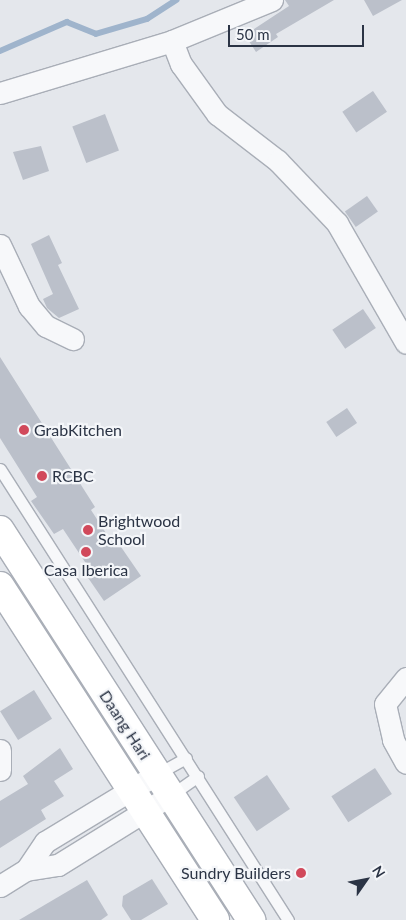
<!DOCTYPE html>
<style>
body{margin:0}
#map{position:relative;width:406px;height:920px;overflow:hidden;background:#e4e7ec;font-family:Lato,sans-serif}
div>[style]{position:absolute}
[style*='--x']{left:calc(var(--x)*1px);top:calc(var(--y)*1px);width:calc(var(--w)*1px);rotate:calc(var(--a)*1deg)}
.stream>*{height:5.5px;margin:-2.75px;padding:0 2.75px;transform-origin:2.75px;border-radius:2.75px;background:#9fb4cc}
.building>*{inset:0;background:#bbc0ca;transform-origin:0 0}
.roads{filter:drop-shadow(1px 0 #a9aeb7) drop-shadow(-1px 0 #a9aeb7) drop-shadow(0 1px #a9aeb7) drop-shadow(0 -1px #a9aeb7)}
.service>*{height:11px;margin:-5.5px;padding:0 5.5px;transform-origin:5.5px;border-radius:5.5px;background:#f7f8fa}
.minor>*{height:21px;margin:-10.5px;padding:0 10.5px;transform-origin:10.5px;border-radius:10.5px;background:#f7f8fa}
.primary>*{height:28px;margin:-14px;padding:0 14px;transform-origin:14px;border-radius:14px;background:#fff}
.dots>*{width:14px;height:14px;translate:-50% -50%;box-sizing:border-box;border:2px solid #f4f6f9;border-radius:50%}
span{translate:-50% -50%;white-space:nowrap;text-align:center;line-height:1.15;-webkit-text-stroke:4.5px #f4f6f9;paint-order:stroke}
.poi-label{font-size:16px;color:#2b3445}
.left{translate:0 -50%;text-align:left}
.right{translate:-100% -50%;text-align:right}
.street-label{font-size:16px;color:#2b3445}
.north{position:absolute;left:341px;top:855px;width:50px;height:50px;-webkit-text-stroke:4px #f4f6f9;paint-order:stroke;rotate:57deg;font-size:14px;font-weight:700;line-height:20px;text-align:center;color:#2b3445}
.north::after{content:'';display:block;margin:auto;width:18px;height:22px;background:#2b3445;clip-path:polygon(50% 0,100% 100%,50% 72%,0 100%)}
.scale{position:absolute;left:228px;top:25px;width:136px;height:22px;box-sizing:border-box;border:2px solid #2b3445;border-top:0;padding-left:6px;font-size:15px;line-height:18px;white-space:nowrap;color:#2b3445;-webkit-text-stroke:4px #f4f6f9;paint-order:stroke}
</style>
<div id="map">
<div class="stream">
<div style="--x:0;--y:51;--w:73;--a:-23.4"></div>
<div style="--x:67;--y:22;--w:31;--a:22"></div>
<div style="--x:96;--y:34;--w:53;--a:-16.4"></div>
<div style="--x:147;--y:19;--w:35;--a:-33"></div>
</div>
<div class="building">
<div style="clip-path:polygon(285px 0,334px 0,276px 34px,278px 37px,256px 52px,245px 35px,289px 6px)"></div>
<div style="clip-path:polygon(364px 0,402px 0,373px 16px)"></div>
<div style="left:373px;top:91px;width:25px;height:37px;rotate:56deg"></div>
<div style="left:105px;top:114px;width:39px;height:35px;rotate:69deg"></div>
<div style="clip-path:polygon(41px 146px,49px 171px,23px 180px,13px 152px)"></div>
<div style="left:367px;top:196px;width:19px;height:27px;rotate:55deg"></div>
<div style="clip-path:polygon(49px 235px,62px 263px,58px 265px,79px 309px,59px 318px,47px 308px,43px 299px,53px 294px,31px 244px)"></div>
<div style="left:363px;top:309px;width:23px;height:37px;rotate:56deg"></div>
<div style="clip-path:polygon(0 357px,95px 507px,91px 510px,115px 547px,119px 544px,141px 576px,104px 601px,82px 569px,87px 565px,63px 529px,54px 534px,31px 501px,37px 497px,0 438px)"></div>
<div style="left:347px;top:408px;width:18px;height:25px;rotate:56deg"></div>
<div style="left:34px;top:690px;width:34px;height:40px;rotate:58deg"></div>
<div style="clip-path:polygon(60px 748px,73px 769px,54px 781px,64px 796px,41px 810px,46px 819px,0 848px,0 801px,28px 784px,23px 776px)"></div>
<div style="left:375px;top:768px;width:31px;height:52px;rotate:57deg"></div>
<div style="left:267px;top:775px;width:41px;height:40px;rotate:56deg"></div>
<div style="clip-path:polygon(152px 879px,168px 904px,141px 920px,131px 920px,122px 906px,123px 896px)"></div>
<div style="clip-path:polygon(87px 880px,108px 915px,101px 920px,19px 920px)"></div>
</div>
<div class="roads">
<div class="service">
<div style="--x:0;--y:469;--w:535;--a:57.44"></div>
<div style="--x:157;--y:774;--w:33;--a:-29"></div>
<div style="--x:171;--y:795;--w:33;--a:-35"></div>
</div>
<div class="minor">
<div style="--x:172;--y:41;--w:25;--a:69"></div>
<div style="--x:181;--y:64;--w:62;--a:54.2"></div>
<div style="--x:217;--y:114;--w:77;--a:37.6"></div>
<div style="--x:278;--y:161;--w:86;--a:46.4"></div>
<div style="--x:337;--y:223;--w:138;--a:60.1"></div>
<div style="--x:0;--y:93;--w:180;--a:-16.8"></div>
<div style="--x:172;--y:41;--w:108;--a:-22.3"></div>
<div style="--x:0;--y:245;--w:68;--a:64.6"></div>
<div style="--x:29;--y:306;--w:26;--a:50"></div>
<div style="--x:46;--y:326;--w:30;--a:26"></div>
<div style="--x:406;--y:678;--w:33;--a:129"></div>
<div style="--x:385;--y:704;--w:37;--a:77"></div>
<div style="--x:393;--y:740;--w:26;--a:61"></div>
<div style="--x:0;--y:750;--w:20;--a:90"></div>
<div style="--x:26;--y:870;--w:32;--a:-9"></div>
<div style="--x:58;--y:865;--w:133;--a:-31.8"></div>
<div style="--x:0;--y:886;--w:31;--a:-32"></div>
<div style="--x:26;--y:870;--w:34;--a:-56"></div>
<div style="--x:45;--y:842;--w:131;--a:-31.3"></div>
</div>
<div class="primary">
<div style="--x:0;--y:530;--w:464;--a:57.2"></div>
<div style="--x:0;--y:586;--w:397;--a:57.2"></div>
</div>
</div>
<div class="dots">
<div style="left:24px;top:430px;background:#d1495b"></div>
<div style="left:42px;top:476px;background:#d1495b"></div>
<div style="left:88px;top:530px;background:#d1495b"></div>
<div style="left:86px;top:552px;background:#d1495b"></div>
<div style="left:301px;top:873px;background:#d1495b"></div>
</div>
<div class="poi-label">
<span class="left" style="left:34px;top:430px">GrabKitchen</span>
<span class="left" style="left:52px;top:476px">RCBC</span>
<span class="left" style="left:98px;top:530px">Brightwood<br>School</span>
<span style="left:86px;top:570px">Casa Iberica</span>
<span class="right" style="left:291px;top:873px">Sundry Builders</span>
</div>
<div class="street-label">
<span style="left:125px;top:725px;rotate:57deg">Daang Hari</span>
</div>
<div class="north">N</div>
<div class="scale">50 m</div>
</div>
